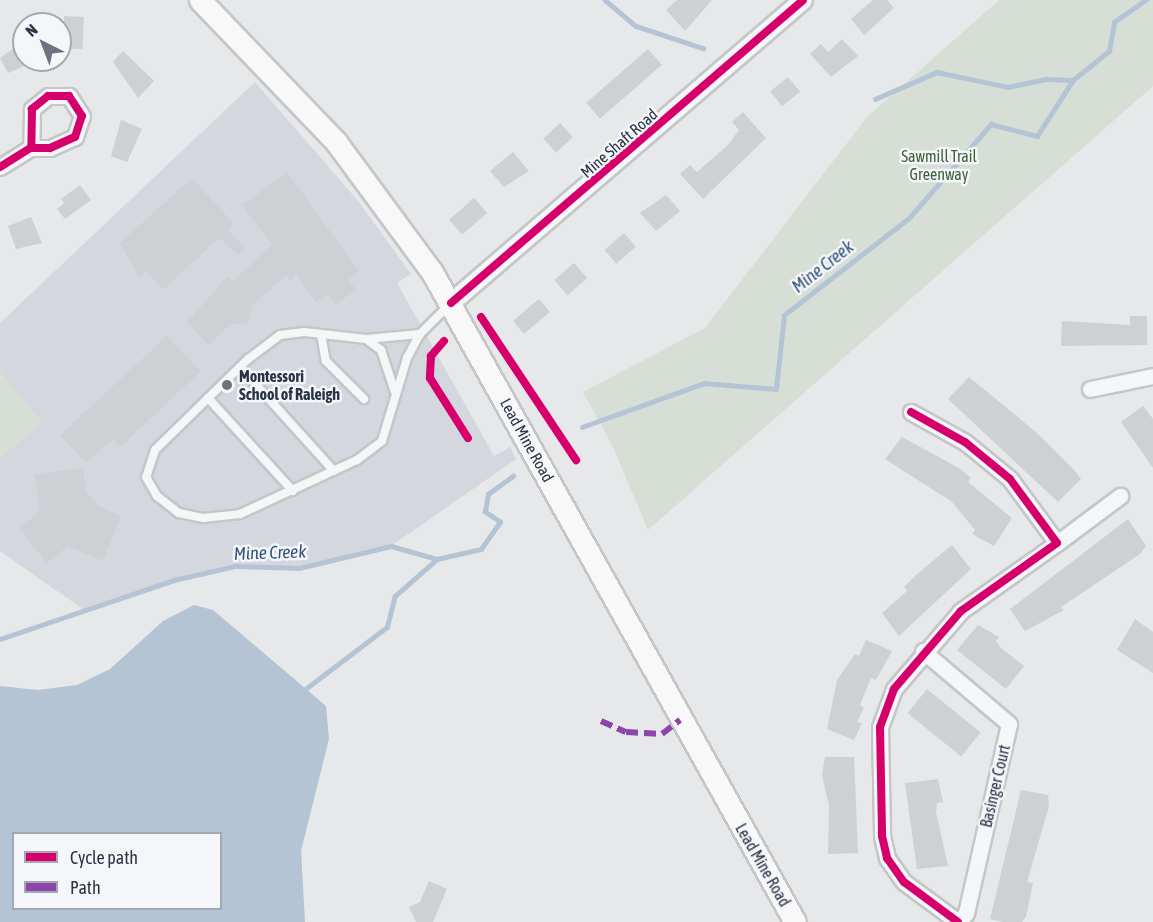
<!DOCTYPE html>
<style>
body{margin:0}
#map{position:relative;width:1153px;height:922px;overflow:hidden;background:#e6e8ea;font-family:"Asap Condensed",sans-serif}
div>[style]{position:absolute}
[style*='--x']{left:calc(var(--x)*1px);top:calc(var(--y)*1px);width:calc(var(--w)*1px);rotate:calc(var(--a)*1deg)}
.built>*{inset:0;background:#d4d7dd}
.green>*{inset:0;background:#d6ded6}
.water>*{inset:0;background:#b4c4d5}
.stream>*{height:4.5px;margin:-2.25px;padding:0 2.25px;transform-origin:2.25px;border-radius:2.25px;background:#b4c4d5}
.building>*{inset:0;background:#ced0d3;transform-origin:0 0}
.roads{filter:drop-shadow(2px 0 #c4c6c8) drop-shadow(-2px 0 #c4c6c8) drop-shadow(0 2px #c4c6c8) drop-shadow(0 -2px #c4c6c8)}
.service>*{height:8px;margin:-4px;padding:0 4px;transform-origin:4px;border-radius:4px;background:#f5f6f7}
.minor>*{height:15px;margin:-7.5px;padding:0 7.5px;transform-origin:7.5px;border-radius:7.5px;background:#f5f6f7}
.tertiary>*{height:18px;margin:-9px;padding:0 9px;transform-origin:9px;border-radius:9px;background:#f5f6f7}
.secondary>*{height:21px;margin:-10.5px;padding:0 10.5px;transform-origin:10.5px;border-radius:10.5px;background:#f8f8f8}
.quiet>*{height:6px;margin-top:-3px;transform-origin:0;background:repeating-linear-gradient(90deg,#8e44ad 0 12px,transparent 0 18px)}
.cycleway>*{height:8px;margin:-4px;padding:0 4px;transform-origin:4px;border-radius:4px;background:#d6006c}
.dots>*{width:16px;height:16px;translate:-50% -50%;box-sizing:border-box;border:3px solid #f4f6f9;border-radius:50%}
span{translate:-50% -50%;white-space:nowrap;text-align:center;line-height:1.15;-webkit-text-stroke:5px #f4f6f9;paint-order:stroke}
.street-label{font-size:16px;color:#2b3445}
.park-label{font-size:16px;color:#3f6138}
.poi-label{font-size:16px;color:#2b3445;font-weight:700}
.left{translate:0 -50%;text-align:left}
.water-label{font-size:18px;color:#34527a;font-style:italic}
.legend{position:absolute;left:12px;top:832px;width:210px;height:78px;box-sizing:border-box;background:#f4f6f9;border:2px solid #a4a8b1;margin:0;padding:8px 10px;list-style:none;font-size:18px;color:#2b3445}
.legend li{display:flex;align-items:center;gap:12px;height:30px}
.legend b{width:30px;border:2px solid #a4a8b1}
.north{position:absolute;left:12px;top:12px;width:60px;height:60px;box-sizing:border-box;background:#f4f6f9;border:2px solid #a4a8b1;border-radius:50%;rotate:318deg;font-size:16px;font-weight:700;line-height:24px;text-align:center;color:#2b3445}
.north::after{content:'';display:block;margin:auto;width:21px;height:27px;background:#6c737f;clip-path:polygon(50% 0,100% 100%,50% 72%,0 100%)}
</style>
<div id="map">
<div class="built">
<div style="clip-path:polygon(255px 82px,358px 201px,411px 274px,397px 283px,494px 456px,510px 447px,516px 459px,391px 546px,299px 568px,235px 566px,174px 580px,87px 612px,0 551px,0 323px)"></div>
</div>
<div class="green">
<div style="clip-path:polygon(999px 0,1153px 0,1153px 86px,648px 530px,613px 447px,583px 392px,705px 328px,867px 117px)"></div>
<div style="clip-path:polygon(0 371px,42px 422px,0 459px)"></div>
</div>
<div class="water">
<div style="clip-path:polygon(evenodd,194px 605px,213px 610px,326px 706px,329px 739px,301px 851px,305px 922px,0 922px,0 686px,38px 690px,77px 685px,110px 669px,163px 621px,194px 605px,14px 834px,220px 834px,220px 908px,14px 908px,14px 834px)"></div>
</div>
<div class="stream">
<div style="--x:605;--y:0;--w:40;--a:40"></div>
<div style="--x:636;--y:26;--w:71;--a:18.2"></div>
<div style="--x:875;--y:99;--w:68;--a:-23.5"></div>
<div style="--x:937;--y:72;--w:73;--a:11.9"></div>
<div style="--x:1008;--y:87;--w:39;--a:-12"></div>
<div style="--x:1046;--y:79;--w:27;--a:2"></div>
<div style="--x:1073;--y:80;--w:46;--a:-38.9"></div>
<div style="--x:1109;--y:51;--w:29;--a:-80"></div>
<div style="--x:1114;--y:22;--w:39;--a:-35"></div>
<div style="--x:582;--y:427;--w:130;--a:-19.8"></div>
<div style="--x:704;--y:383;--w:72;--a:4.8"></div>
<div style="--x:776;--y:389;--w:74;--a:-83.8"></div>
<div style="--x:784;--y:315;--w:158;--a:-37.8"></div>
<div style="--x:909;--y:218;--w:125;--a:-48.9"></div>
<div style="--x:991;--y:124;--w:48;--a:14.6"></div>
<div style="--x:1037;--y:136;--w:67;--a:-57.3"></div>
<div style="--x:0;--y:639;--w:184;--a:-18.7"></div>
<div style="--x:174;--y:580;--w:63;--a:-12.9"></div>
<div style="--x:235;--y:566;--w:64;--a:1.8"></div>
<div style="--x:299;--y:568;--w:95;--a:-13.4"></div>
<div style="--x:391;--y:546;--w:48;--a:15.8"></div>
<div style="--x:437;--y:559;--w:45;--a:-12.8"></div>
<div style="--x:481;--y:549;--w:33;--a:-55"></div>
<div style="--x:500;--y:522;--w:18;--a:-146"></div>
<div style="--x:485;--y:512;--w:18;--a:-81"></div>
<div style="--x:488;--y:494;--w:31;--a:-36"></div>
<div style="--x:300;--y:693;--w:109;--a:-37.2"></div>
<div style="--x:387;--y:627;--w:32;--a:-76"></div>
<div style="--x:395;--y:596;--w:56;--a:-41.4"></div>
</div>
<div class="building">
<div style="clip-path:polygon(677px 0,712px 0,685px 31px,666px 10px)"></div>
<div style="clip-path:polygon(873px 0,887px 0,894px 8px,864px 35px,851px 19px)"></div>
<div style="left:64px;top:16px;width:20px;height:32px;rotate:3deg"></div>
<div style="clip-path:polygon(842px 39px,858px 56px,831px 77px,810px 54px,821px 44px,828px 52px)"></div>
<div style="clip-path:polygon(24px 41px,24px 66px,8px 73px,0 58px)"></div>
<div style="left:648px;top:49px;width:21px;height:82px;rotate:49deg"></div>
<div style="clip-path:polygon(123px 51px,154px 81px,138px 98px,113px 62px)"></div>
<div style="left:788px;top:77px;width:19px;height:23px;rotate:51deg"></div>
<div style="clip-path:polygon(743px 112px,766px 138px,703px 199px,680px 174px,690px 165px,697px 172px,728px 145px,739px 130px,732px 122px)"></div>
<div style="clip-path:polygon(121px 120px,142px 129px,127px 162px,111px 156px)"></div>
<div style="left:560px;top:123px;width:19px;height:23px;rotate:47deg"></div>
<div style="clip-path:polygon(513px 152px,529px 171px,504px 187px,490px 171px)"></div>
<div style="clip-path:polygon(287px 172px,359px 271px,348px 279px,356px 290px,336px 304px,328px 294px,316px 302px,296px 274px,290px 280px,286px 275px,253px 305px,248px 323px,230px 325px,208px 345px,187px 322px,228px 276px,233px 281px,272px 245px,242px 205px)"></div>
<div style="clip-path:polygon(192px 178px,234px 224px,228px 230px,245px 248px,238px 255px,219px 238px,163px 290px,146px 271px,139px 277px,120px 243px)"></div>
<div style="clip-path:polygon(80px 185px,91px 200px,65px 219px,57px 209px,64px 203px,61px 199px)"></div>
<div style="clip-path:polygon(666px 195px,680px 211px,656px 231px,640px 213px)"></div>
<div style="left:474px;top:198px;width:20px;height:33px;rotate:49deg"></div>
<div style="clip-path:polygon(31px 217px,42px 243px,16px 249px,8px 226px)"></div>
<div style="left:624px;top:233px;width:18px;height:26px;rotate:49deg"></div>
<div style="left:574px;top:263px;width:20px;height:26px;rotate:49deg"></div>
<div style="left:539px;top:299px;width:17px;height:34px;rotate:50deg"></div>
<div style="clip-path:polygon(1130px 316px,1147px 316px,1147px 345px,1061px 346px,1062px 321px,1130px 325px)"></div>
<div style="clip-path:polygon(167px 336px,201px 371px,120px 447px,113px 439px,86px 463px,60px 435px)"></div>
<div style="clip-path:polygon(969px 377px,1037px 433px,1075px 471px,1081px 479px,1058px 502px,948px 399px)"></div>
<div style="clip-path:polygon(1143px 406px,1153px 419px,1153px 468px,1121px 422px)"></div>
<div style="clip-path:polygon(902px 437px,959px 468px,971px 478px,968px 482px,1012px 518px,994px 546px,972px 534px,975px 530px,952px 502px,885px 459px)"></div>
<div style="clip-path:polygon(83px 468px,86px 491px,97px 505px,121px 516px,103px 561px,68px 546px,47px 563px,19px 528px,40px 511px,34px 474px)"></div>
<div style="clip-path:polygon(1128px 519px,1146px 546px,1140px 554px,1061px 607px,1064px 610px,1025px 631px,1010px 609px)"></div>
<div style="clip-path:polygon(952px 545px,971px 569px,899px 636px,882px 613px,907px 591px,904px 587px,915px 576px)"></div>
<div style="clip-path:polygon(1135px 619px,1153px 632px,1153px 673px,1117px 650px)"></div>
<div style="clip-path:polygon(978px 625px,999px 637px,996px 641px,1001px 648px,1024px 666px,1006px 689px,957px 650px)"></div>
<div style="clip-path:polygon(866px 640px,892px 651px,876px 680px,871px 678px,860px 705px,864px 708px,857px 722px,862px 723px,854px 740px,827px 729px,837px 680px,855px 654px,859px 656px)"></div>
<div style="left:927px;top:689px;width:69px;height:31px;rotate:39deg"></div>
<div style="clip-path:polygon(825px 757px,854px 757px,858px 853px,828px 854px,829px 806px,822px 775px)"></div>
<div style="clip-path:polygon(938px 779px,943px 802px,937px 803px,936px 812px,948px 866px,917px 869px,905px 783px)"></div>
<div style="clip-path:polygon(1021px 790px,1048px 795px,1049px 806px,1027px 882px,1033px 883px,1026px 917px,1022px 922px,1004px 922px,990px 919px)"></div>
<div style="clip-path:polygon(429px 881px,447px 889px,433px 922px,416px 922px,409px 907px,420px 902px)"></div>
</div>
<div class="roads">
<div class="service">
<div style="--x:321;--y:334;--w:27;--a:80"></div>
<div style="--x:326;--y:361;--w:54;--a:45"></div>
<div style="--x:420;--y:334;--w:54;--a:174.7"></div>
<div style="--x:366;--y:339;--w:62;--a:-173.6"></div>
<div style="--x:304;--y:332;--w:24;--a:173"></div>
<div style="--x:280;--y:335;--w:40;--a:143"></div>
<div style="--x:248;--y:359;--w:130;--a:135.6"></div>
<div style="--x:155;--y:450;--w:28;--a:108"></div>
<div style="--x:146;--y:477;--w:22;--a:60"></div>
<div style="--x:157;--y:496;--w:28;--a:38"></div>
<div style="--x:179;--y:513;--w:25;--a:12"></div>
<div style="--x:203;--y:518;--w:37;--a:-6"></div>
<div style="--x:240;--y:514;--w:129;--a:-24.8"></div>
<div style="--x:357;--y:460;--w:31;--a:-37"></div>
<div style="--x:382;--y:441;--w:87;--a:-73.2"></div>
<div style="--x:407;--y:358;--w:27;--a:-62"></div>
<div style="--x:420;--y:334;--w:40;--a:-45"></div>
<div style="--x:366;--y:339;--w:19;--a:36"></div>
<div style="--x:381;--y:350;--w:44;--a:71.6"></div>
<div style="--x:240;--y:367;--w:140;--a:47.9"></div>
<div style="--x:208;--y:398;--w:126;--a:47.6"></div>
</div>
<div class="minor">
<div style="--x:0;--y:167;--w:36;--a:-32"></div>
<div style="--x:31;--y:148;--w:19;--a:0"></div>
<div style="--x:50;--y:148;--w:27;--a:-24"></div>
<div style="--x:75;--y:137;--w:22;--a:-72"></div>
<div style="--x:82;--y:116;--w:24;--a:-123"></div>
<div style="--x:69;--y:96;--w:21;--a:180"></div>
<div style="--x:48;--y:96;--w:21;--a:141"></div>
<div style="--x:32;--y:109;--w:39;--a:91"></div>
<div style="--x:1090;--y:389;--w:64;--a:-11.7"></div>
<div style="--x:911;--y:412;--w:62;--a:29.1"></div>
<div style="--x:965;--y:442;--w:58;--a:39.4"></div>
<div style="--x:1010;--y:479;--w:79;--a:53.7"></div>
<div style="--x:1057;--y:543;--w:118;--a:144.7"></div>
<div style="--x:961;--y:611;--w:103;--a:130.7"></div>
<div style="--x:894;--y:689;--w:40;--a:110.2"></div>
<div style="--x:880;--y:727;--w:109;--a:88.9"></div>
<div style="--x:882;--y:836;--w:23;--a:77"></div>
<div style="--x:887;--y:858;--w:29;--a:55"></div>
<div style="--x:904;--y:882;--w:67;--a:36.5"></div>
<div style="--x:1057;--y:543;--w:79;--a:-36.7"></div>
<div style="--x:923;--y:651;--w:113;--a:40.3"></div>
<div style="--x:1009;--y:724;--w:194;--a:102.8"></div>
<div style="--x:966;--y:913;--w:11;--a:128"></div>
</div>
<div class="tertiary">
<div style="--x:451;--y:303;--w:464;--a:-40.7"></div>
</div>
<div class="secondary">
<div style="--x:200;--y:0;--w:197;--a:46.2"></div>
<div style="--x:336;--y:142;--w:162;--a:53.6"></div>
<div style="--x:432;--y:272;--w:744;--a:60.82"></div>
</div>
</div>
<div class="quiet">
<div style="--x:601;--y:721;--w:27;--a:24"></div>
<div style="--x:626;--y:732;--w:36;--a:3"></div>
<div style="--x:662;--y:734;--w:23;--a:-38"></div>
</div>
<div class="cycleway">
<div style="--x:0;--y:167;--w:36;--a:-32"></div>
<div style="--x:31;--y:148;--w:19;--a:0"></div>
<div style="--x:50;--y:148;--w:27;--a:-24"></div>
<div style="--x:75;--y:137;--w:22;--a:-72"></div>
<div style="--x:82;--y:116;--w:24;--a:-123"></div>
<div style="--x:69;--y:96;--w:21;--a:180"></div>
<div style="--x:48;--y:96;--w:21;--a:141"></div>
<div style="--x:32;--y:109;--w:39;--a:91"></div>
<div style="--x:451;--y:303;--w:464;--a:-40.7"></div>
<div style="--x:481;--y:317;--w:172;--a:56.4"></div>
<div style="--x:444;--y:341;--w:20;--a:131"></div>
<div style="--x:431;--y:356;--w:22;--a:93"></div>
<div style="--x:430;--y:378;--w:71;--a:57.7"></div>
<div style="--x:911;--y:412;--w:62;--a:29.1"></div>
<div style="--x:965;--y:442;--w:58;--a:39.4"></div>
<div style="--x:1010;--y:479;--w:79;--a:53.7"></div>
<div style="--x:1057;--y:543;--w:118;--a:144.7"></div>
<div style="--x:961;--y:611;--w:103;--a:130.7"></div>
<div style="--x:894;--y:689;--w:40;--a:110.2"></div>
<div style="--x:880;--y:727;--w:109;--a:88.9"></div>
<div style="--x:882;--y:836;--w:23;--a:77"></div>
<div style="--x:887;--y:858;--w:29;--a:55"></div>
<div style="--x:904;--y:882;--w:67;--a:36.5"></div>
</div>
<div class="dots">
<div style="left:227px;top:385px;background:#6c737f"></div>
</div>
<div class="street-label">
<span style="left:619px;top:143px;rotate:-41deg">Mine Shaft Road</span>
<span style="left:527px;top:440px;rotate:61deg">Lead Mine Road</span>
<span style="left:995px;top:786px;rotate:-77deg">Basinger Court</span>
<span style="left:763px;top:865px;rotate:60deg">Lead Mine Road</span>
</div>
<div class="park-label">
<span style="left:939px;top:165px">Sawmill Trail<br>Greenway</span>
</div>
<div class="poi-label">
<span class="left" style="left:239px;top:385px">Montessori<br>School of Raleigh</span>
</div>
<div class="water-label">
<span style="left:823px;top:267px;rotate:-38deg">Mine Creek</span>
<span style="left:270px;top:553px;rotate:-2deg">Mine Creek</span>
</div>
<ul class="legend">
<li><b style="height:8px;background:#d6006c"></b>Cycle path</li>
<li><b style="height:8px;background:#8e44ad"></b>Path</li>
</ul>
<div class="north">N</div>
</div>
